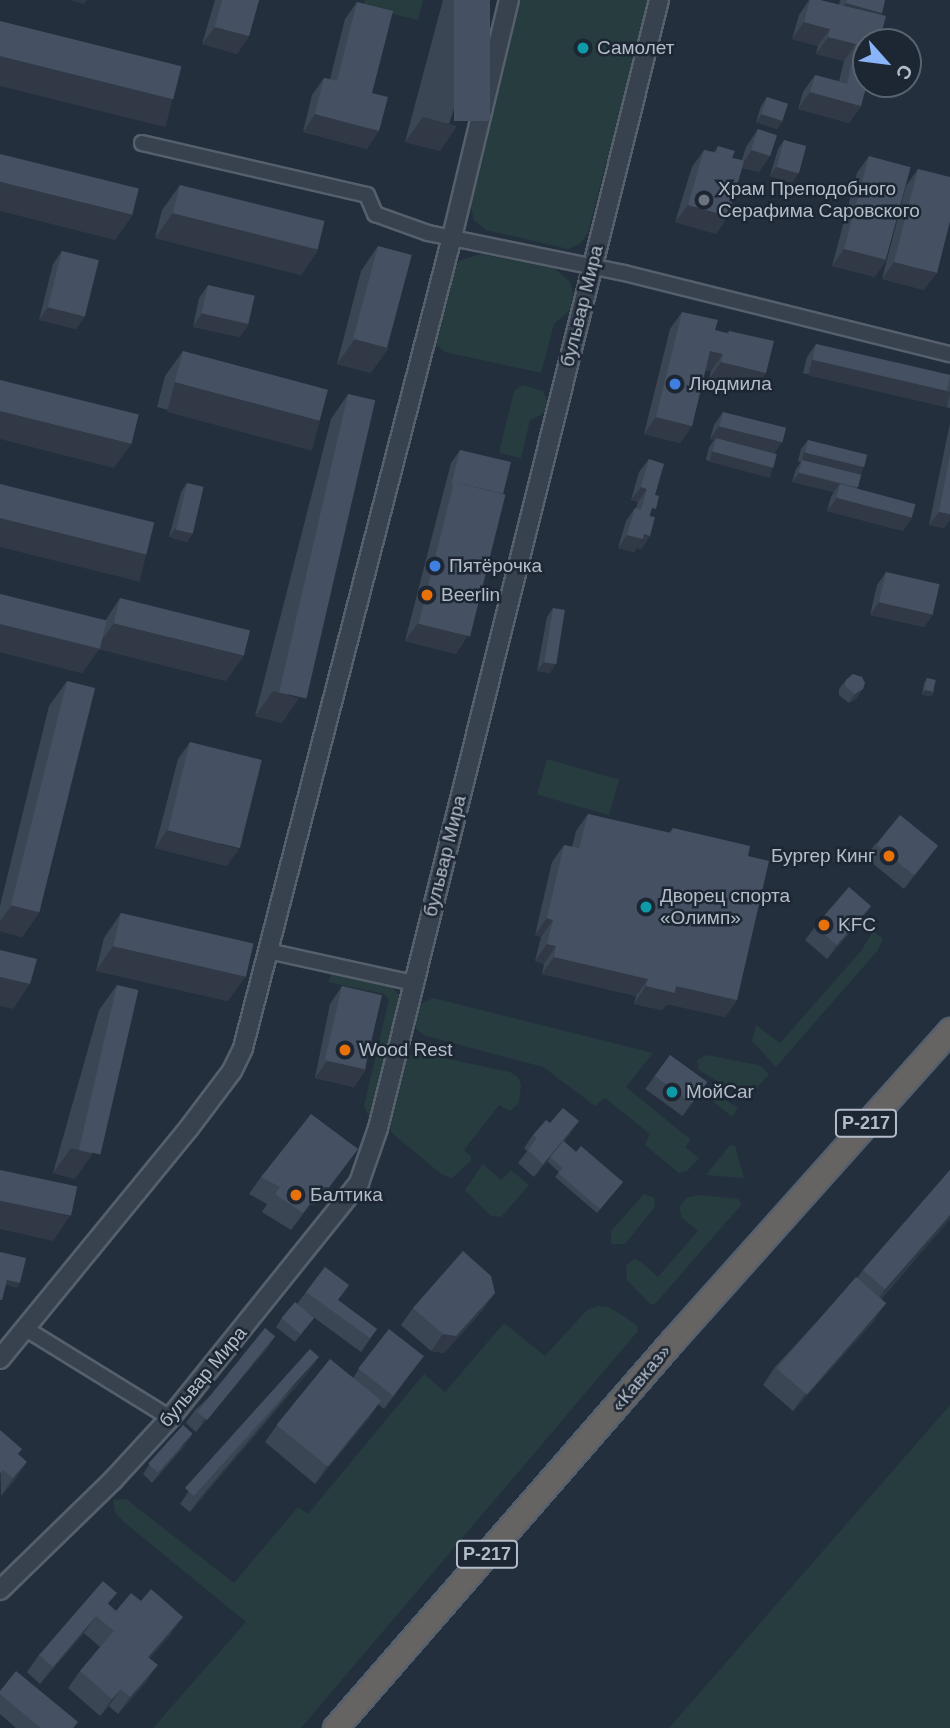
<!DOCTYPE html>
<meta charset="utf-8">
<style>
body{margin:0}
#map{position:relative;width:950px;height:1728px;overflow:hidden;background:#242f3e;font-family:Helvetica,sans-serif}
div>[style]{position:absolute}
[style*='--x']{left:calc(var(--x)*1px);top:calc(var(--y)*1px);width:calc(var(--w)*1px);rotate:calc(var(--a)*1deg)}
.green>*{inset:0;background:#263c3f;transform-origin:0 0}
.roads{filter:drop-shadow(2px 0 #565f6c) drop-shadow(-2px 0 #565f6c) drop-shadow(0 2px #565f6c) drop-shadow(0 -2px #565f6c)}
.minor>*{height:14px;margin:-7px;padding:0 7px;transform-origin:7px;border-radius:7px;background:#38414e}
.tertiary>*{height:18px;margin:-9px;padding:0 9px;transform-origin:9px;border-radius:9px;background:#38414e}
.trunk>*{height:23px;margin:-11.5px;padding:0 11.5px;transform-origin:11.5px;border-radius:11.5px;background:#656462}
.wall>*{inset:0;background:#3b4654;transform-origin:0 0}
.shaded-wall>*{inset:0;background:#303945;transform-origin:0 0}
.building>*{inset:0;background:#455162;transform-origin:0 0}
.dots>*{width:19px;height:19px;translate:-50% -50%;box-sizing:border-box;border:4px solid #1d2633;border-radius:50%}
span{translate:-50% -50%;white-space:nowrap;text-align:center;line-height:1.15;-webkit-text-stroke:5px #1d2633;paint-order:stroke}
.shield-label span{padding:2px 5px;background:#1d2633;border:2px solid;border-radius:5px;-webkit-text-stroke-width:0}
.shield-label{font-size:18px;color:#b4bcc9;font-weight:700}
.poi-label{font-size:19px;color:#b4bcc9}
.left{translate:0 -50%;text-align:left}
.right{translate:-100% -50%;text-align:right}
.street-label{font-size:19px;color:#b4bcc9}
.north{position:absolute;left:852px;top:28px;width:70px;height:70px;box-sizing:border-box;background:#1d2633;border:2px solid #59626f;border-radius:50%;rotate:118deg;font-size:19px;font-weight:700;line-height:28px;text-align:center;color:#b4bcc9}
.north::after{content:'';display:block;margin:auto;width:24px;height:32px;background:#8ab4f8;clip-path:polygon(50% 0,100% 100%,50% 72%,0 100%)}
</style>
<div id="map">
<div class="green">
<div style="clip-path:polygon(365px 0,423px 0,418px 20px,363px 7px)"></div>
<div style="clip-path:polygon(519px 0,648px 0,588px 233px,580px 244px,568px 249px,486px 230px,474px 220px,470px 203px)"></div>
<div style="clip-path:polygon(480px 254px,554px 268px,570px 282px,573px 293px,570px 310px,554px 324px,541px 373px,445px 352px,434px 343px,448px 276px,459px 261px)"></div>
<div style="clip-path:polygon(522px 385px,543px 391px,548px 403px,543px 414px,530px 420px,521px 458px,499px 453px,514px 391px)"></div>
<div style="left:547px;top:759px;width:75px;height:37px;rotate:16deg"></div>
<div style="clip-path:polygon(873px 931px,883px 938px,878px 950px,776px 1067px,752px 1041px,756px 1025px,780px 1043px,861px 951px)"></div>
<div style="clip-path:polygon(332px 973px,390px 985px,399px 995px,400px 1004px,371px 1122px,364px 1106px,389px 999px,384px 994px,328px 982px)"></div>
<div style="clip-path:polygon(433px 998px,653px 1053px,626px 1087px,691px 1140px,685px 1147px,699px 1158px,687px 1171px,679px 1173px,645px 1145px,650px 1134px,605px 1098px,595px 1106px,543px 1067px,426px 1036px,417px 1030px,413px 1017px,418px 1005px)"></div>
<div style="clip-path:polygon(419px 1053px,510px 1072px,518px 1077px,521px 1085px,519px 1103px,510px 1111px,499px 1105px,464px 1150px,471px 1156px,471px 1161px,452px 1178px,441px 1174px,392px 1133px,390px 1127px,400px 1070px,409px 1056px)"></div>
<div style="clip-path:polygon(706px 1055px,759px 1065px,769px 1074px,747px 1099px,699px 1070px,697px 1060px)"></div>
<div style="clip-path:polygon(667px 1063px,738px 1108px,732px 1117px)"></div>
<div style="clip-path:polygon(730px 1145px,735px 1146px,744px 1178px,706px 1175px)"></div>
<div style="clip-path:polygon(483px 1164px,501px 1180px,511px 1170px,529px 1185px,501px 1217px,491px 1216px,465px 1190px)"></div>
<div style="clip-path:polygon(644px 1194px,655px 1198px,654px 1208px,625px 1244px,611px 1244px,611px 1231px)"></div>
<div style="clip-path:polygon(700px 1195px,738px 1199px,742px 1204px,655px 1304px,650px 1304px,627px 1280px,626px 1266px,634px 1259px,640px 1261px,658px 1277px,698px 1231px,682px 1218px,679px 1208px,686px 1198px)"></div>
<div style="clip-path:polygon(598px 1306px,608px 1307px,620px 1314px,637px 1325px,638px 1331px,301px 1728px,153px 1728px,246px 1622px,124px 1522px,115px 1512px,113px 1500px,126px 1499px,234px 1583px,298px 1507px,308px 1514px,424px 1374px,445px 1392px,504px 1323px,545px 1356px,587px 1310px)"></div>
<div style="clip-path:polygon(950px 1405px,950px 1728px,669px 1728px)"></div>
</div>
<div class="roads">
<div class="minor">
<div style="--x:142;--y:143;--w:231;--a:13"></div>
<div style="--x:367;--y:195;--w:21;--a:67"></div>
<div style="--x:375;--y:214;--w:56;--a:19.7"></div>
<div style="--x:428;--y:233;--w:200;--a:11.5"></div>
<div style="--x:624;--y:273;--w:336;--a:14"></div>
<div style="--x:268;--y:951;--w:148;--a:12.4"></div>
<div style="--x:26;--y:1329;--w:169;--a:31.7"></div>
</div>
<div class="tertiary">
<div style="--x:0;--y:1359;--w:298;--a:-50.7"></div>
<div style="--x:189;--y:1128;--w:71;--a:-53"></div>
<div style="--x:232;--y:1071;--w:25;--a:-64"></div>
<div style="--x:243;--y:1048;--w:837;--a:-75.55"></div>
<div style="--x:452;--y:237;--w:244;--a:-76.5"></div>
<div style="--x:0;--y:1590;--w:158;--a:-44.2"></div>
<div style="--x:113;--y:1480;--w:84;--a:-47.4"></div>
<div style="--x:170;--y:1418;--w:302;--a:-51.2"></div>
<div style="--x:359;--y:1183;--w:58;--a:-70.9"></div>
<div style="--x:378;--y:1128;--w:1162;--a:-76.01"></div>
</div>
<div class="trunk">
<div style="--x:335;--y:1728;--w:515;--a:-48.94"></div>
<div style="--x:673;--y:1340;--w:416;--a:-48.2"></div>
</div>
</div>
<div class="wall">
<div style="clip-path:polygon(215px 0,259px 0,249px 36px,237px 54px,202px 44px)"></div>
<div style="clip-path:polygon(443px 0,490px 0,440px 151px,405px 142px)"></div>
<div style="clip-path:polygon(809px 0,820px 0,839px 5px,840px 0,885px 0,861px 106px,849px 123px,798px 109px,803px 92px,815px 75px,839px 81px,844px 61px,816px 54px,818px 46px,792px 39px,799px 15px)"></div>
<div style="clip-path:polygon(357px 2px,372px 93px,367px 149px,303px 132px,312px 95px,324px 78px,330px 79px,345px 19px)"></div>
<div style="clip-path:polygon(767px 97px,783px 120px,777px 129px,756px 122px,761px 106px)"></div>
<div style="clip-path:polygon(758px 129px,759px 172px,742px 168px,728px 216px,716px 234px,675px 222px,692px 167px,704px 150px,714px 152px,718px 146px,732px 158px,742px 160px,746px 147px)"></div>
<div style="clip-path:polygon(784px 140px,798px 174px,792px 183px,770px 176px,778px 149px)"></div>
<div style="clip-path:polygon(869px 156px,875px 277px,832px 266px,857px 173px)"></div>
<div style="clip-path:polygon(918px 169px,924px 290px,882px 279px,906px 186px)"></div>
<div style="clip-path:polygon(180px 185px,318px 250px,301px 275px,155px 238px,162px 210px)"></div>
<div style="clip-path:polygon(378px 246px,371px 373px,337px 364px,361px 271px)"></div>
<div style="clip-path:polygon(62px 251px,85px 316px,76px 329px,39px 320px,53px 264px)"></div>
<div style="clip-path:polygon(208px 285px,240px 337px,193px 327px,199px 298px)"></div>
<div style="clip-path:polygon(682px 312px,715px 330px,727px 333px,729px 331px,766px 373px,754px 390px,709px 379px,711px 371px,705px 370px,692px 426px,680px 443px,644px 434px,670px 329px)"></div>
<div style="clip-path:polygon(816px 344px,950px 376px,950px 408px,803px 373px,807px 357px)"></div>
<div style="clip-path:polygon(183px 351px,303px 445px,157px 407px,165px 376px)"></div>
<div style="clip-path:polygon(348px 394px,282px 723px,255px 716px,331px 419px)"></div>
<div style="clip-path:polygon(723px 412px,774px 453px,773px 467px,767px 476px,706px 460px,709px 447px,714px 440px,710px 439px,714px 425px)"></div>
<div style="clip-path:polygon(950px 423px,950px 520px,944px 528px,929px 525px)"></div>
<div style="clip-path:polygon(808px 440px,858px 474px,857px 488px,903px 531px,827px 511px,831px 497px,834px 492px,792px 482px,796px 469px,801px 462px,798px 461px,801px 449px)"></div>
<div style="clip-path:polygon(460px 450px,456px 654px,405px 641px,451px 463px)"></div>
<div style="clip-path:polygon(649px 459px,655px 495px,650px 516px,650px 536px,641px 549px,637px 548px,634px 552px,618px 548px,626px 521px,635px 508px,636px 508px,638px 502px,631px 500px,639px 472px)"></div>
<div style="clip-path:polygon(187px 483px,193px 533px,187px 542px,169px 537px,181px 492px)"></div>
<div style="clip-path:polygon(886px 572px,933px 614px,924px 627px,870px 615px,877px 585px)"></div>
<div style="clip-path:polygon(0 594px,105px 621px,120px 598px,226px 681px,99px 649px,82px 673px,0 652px)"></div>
<div style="clip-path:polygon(553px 608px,550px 673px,537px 671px,547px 617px)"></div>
<div style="clip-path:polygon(853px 674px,857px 698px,849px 703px,839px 695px,839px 689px,846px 680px)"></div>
<div style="clip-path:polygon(927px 678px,934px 692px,931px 696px,922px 695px,924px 683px)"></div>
<div style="clip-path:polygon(67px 681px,40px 911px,22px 937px,0 931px,0 906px,49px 706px)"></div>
<div style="clip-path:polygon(190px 742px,227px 866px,155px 848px,178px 759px)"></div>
<div style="clip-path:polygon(588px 814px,669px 833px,673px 828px,748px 856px,737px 1000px,725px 1017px,667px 1004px,662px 1010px,634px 1004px,636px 996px,542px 974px,544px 964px,535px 961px,541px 937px,535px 935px,552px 862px,564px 845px,572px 847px,576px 831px)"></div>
<div style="clip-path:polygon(875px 844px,928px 859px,904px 889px,866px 858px)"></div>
<div style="clip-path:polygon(871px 906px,862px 919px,827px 959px,805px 940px,815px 927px)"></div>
<div style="clip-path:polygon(121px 913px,228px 1001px,96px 971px,104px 938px)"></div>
<div style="clip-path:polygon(117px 985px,92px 1154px,75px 1179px,53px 1173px,99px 1010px)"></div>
<div style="clip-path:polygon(342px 986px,366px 1069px,354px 1087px,315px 1078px,330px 1004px)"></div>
<div style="left:670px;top:1055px;width:46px;height:42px;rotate:36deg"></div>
<div style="clip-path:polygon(550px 1123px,570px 1134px,564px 1141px,576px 1152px,623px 1182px,597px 1213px,555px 1177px,559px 1172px,547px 1161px,534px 1177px,518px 1163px,527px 1151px,524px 1148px,533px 1135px)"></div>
<div style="clip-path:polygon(358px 1149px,317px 1204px,310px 1205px,291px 1230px,262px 1212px,267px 1204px,249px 1194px,261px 1177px)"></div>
<div style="clip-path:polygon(950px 1170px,950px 1219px,881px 1299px,874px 1321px,793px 1411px,763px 1385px,775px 1367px,857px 1278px,863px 1270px)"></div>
<div style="clip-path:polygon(325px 1267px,338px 1300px,377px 1329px,361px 1352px,301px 1308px,314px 1318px,295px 1342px,276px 1327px,282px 1318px,297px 1304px)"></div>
<div style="clip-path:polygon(413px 1308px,483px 1310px,444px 1353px,431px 1351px,401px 1325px)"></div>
<div style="clip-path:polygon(275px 1336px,266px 1350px,196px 1432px,186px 1423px,195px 1410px)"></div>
<div style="clip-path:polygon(424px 1356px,384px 1409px,378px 1404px,369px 1418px,315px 1484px,265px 1442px,277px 1425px,353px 1378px,359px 1369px)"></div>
<div style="clip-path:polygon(310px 1370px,190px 1512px,180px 1504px,189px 1491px)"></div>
<div style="clip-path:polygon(0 1430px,18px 1454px,15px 1480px,1px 1496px)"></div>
<div style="clip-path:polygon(187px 1443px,152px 1483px,143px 1474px,149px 1465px)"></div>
<div style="clip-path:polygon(117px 1593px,108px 1604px,116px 1611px,171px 1634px,150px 1658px,146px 1682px,118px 1714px,109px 1706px,100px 1716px,68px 1688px,80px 1671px,100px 1647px,84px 1633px,40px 1684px,27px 1672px,39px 1655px)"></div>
<div style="clip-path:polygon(0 1691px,74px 1728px,16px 1728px,0 1714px)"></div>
</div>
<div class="shaded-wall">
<div style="clip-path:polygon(69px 0,87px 0,84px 4px)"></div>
<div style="clip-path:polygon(846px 3px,882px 13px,873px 26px,837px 16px)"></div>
<div style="clip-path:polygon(804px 22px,830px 29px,818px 46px,792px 39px)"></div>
<div style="clip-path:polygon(215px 27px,249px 36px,237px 54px,202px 44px)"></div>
<div style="clip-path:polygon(828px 37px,856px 44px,844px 61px,816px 54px)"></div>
<div style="left:0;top:55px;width:178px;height:30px;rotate:14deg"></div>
<div style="clip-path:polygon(810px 92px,861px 106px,849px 123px,798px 109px)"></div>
<div style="clip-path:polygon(315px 114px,379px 131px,367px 149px,303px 132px)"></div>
<div style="clip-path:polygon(762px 114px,783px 120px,777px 129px,756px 122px)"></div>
<div style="clip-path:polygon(423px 117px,457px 126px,440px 151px,405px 142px)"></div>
<div style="clip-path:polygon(752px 150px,771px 155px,759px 172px,740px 167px)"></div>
<div style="clip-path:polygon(776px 167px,798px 174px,792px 183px,770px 176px)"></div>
<div style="clip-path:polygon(0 181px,133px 215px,115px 240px,0 211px)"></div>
<div style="clip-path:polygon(688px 205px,728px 216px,716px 234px,675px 222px)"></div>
<div style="clip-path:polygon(173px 213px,318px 250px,301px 275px,155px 238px)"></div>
<div style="clip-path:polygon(844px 249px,887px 260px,875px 277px,832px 266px)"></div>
<div style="clip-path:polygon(894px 262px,937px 273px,924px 290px,882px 279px)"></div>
<div style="clip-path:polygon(48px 307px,85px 316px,76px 329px,39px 320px)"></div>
<div style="clip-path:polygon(202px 313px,249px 324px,240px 337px,193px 327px)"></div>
<div style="clip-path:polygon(355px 339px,389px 348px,371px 373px,337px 364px)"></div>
<div style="clip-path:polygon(710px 351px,723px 354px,711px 371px,698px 368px)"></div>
<div style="left:812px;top:360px;width:142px;height:16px;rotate:13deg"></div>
<div style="clip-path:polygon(721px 362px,766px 373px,754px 390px,709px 379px)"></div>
<div style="left:175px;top:382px;width:150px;height:31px;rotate:15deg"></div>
<div style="clip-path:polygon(0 410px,132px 443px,114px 468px,0 439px)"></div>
<div style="clip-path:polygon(656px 417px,692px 426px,680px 443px,644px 434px)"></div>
<div style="clip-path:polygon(719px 426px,782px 442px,773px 456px,710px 439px)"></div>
<div style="left:712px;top:451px;width:63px;height:11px;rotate:15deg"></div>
<div style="left:804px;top:452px;width:61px;height:11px;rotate:14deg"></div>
<div style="clip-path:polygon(799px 473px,857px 488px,840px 484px,834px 492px,792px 482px)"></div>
<div style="clip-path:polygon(641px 487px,647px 489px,638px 502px,631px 500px)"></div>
<div style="clip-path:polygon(837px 498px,912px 518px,903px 531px,827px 511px)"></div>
<div style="clip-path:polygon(939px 512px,950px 514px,950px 520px,944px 528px,929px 525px)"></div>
<div style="left:0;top:517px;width:151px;height:29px;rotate:14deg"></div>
<div style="clip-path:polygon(175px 529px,193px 533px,187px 542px,169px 537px)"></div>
<div style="clip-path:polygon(644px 534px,650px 536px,641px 549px,637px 548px,634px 552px,618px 548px,627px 535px)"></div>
<div style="clip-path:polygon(879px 602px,933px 614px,924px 627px,870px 615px)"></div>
<div style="clip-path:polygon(0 623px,97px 647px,114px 623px,244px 656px,226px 681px,99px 649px,82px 673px,0 652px)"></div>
<div style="clip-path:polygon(418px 623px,468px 636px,456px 654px,405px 641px)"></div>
<div style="clip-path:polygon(544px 662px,556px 664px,550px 673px,537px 671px)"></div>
<div style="clip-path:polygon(863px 689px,857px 698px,849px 703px,855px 694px)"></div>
<div style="clip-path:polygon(925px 690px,934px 692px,931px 696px,922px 695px)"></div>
<div style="clip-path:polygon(273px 691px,299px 698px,282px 723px,255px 716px)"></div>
<div style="clip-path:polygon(167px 830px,239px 849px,227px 866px,155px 848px)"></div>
<div style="clip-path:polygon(938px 846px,928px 859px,904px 889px,913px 876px)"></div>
<div style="clip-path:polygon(12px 905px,40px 911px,22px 937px,0 931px,0 921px)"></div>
<div style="clip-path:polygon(871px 906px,862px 919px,827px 959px,836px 946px)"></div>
<div style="clip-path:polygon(547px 918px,553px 920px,541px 937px,535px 935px)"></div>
<div style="clip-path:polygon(547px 944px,556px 946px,544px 964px,535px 961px)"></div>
<div style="clip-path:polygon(113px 946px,246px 976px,228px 1001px,96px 971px)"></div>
<div style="clip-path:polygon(554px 957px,648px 979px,636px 996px,542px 974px)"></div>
<div style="clip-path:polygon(0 977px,30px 984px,13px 1009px,0 1006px)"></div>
<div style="clip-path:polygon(646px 986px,676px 986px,737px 1000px,725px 1017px,667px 1004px,662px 1010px,634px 1004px)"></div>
<div style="clip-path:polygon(327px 1061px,366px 1069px,354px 1087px,315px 1078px)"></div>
<div style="clip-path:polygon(579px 1121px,570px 1134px,534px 1177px,543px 1164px)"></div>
<div style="clip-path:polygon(71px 1148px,92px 1154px,75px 1179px,53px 1173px)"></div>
<div style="clip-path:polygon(358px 1149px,317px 1204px,310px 1205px,291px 1230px,322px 1187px)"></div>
<div style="clip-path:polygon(0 1200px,70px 1216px,53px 1241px,0 1229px)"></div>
<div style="clip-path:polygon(950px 1215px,950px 1219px,873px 1307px,885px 1289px)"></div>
<div style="clip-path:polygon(7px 1280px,20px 1283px,17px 1288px,4px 1284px)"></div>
<div style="clip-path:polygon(495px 1293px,483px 1310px,444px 1353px,431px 1351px,443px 1334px)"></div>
<div style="clip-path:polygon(886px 1303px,874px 1321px,793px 1411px,805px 1394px)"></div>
<div style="clip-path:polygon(275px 1336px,266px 1350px,196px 1432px,205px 1419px)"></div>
<div style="clip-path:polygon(319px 1357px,310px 1370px,190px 1512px,199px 1499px)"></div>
<div style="clip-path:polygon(381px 1401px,369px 1418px,315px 1484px,327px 1466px)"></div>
<div style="clip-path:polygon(193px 1434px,187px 1443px,152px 1483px,159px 1474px)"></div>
<div style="clip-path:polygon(27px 1462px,15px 1480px,1px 1496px,13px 1478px)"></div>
<div style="clip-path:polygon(96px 1616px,84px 1633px,40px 1684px,53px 1667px)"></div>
<div style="clip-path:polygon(183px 1617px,171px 1634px,136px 1674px,148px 1657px)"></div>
<div style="clip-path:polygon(158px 1665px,146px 1682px,118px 1714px,130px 1697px)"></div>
<div style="clip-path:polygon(121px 1689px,109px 1706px,100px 1716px,112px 1699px)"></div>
</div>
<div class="building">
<div style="clip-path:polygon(222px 0,259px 0,249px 36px,215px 27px)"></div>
<div style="left:454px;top:0;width:36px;height:121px"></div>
<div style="clip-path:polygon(810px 0,820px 0,886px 16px,879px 42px,866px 42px,866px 84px,867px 84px,861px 106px,810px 92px,815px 75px,847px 84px,856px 44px,828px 37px,830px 29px,804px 22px)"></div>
<div style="clip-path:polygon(847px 0,885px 0,882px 13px,846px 3px)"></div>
<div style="clip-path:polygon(357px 2px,393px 11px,372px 93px,388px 97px,379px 131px,315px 114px,324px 78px,337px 81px)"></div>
<div style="left:0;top:21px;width:187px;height:34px;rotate:14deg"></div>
<div style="left:767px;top:97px;width:22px;height:18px;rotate:18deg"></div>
<div style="left:758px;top:129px;width:20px;height:22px;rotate:18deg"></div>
<div style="left:784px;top:140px;width:23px;height:28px;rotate:15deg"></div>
<div style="clip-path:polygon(718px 146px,735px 151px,732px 158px,744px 161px,728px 216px,688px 205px,704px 150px,716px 153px)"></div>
<div style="left:0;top:154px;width:143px;height:27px;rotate:14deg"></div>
<div style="left:869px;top:156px;width:43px;height:96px;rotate:15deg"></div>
<div style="clip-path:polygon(918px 169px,950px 177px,950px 221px,937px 273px,894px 262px)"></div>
<div style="left:180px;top:185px;width:149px;height:29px;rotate:14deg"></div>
<div style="left:378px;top:246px;width:35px;height:96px;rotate:15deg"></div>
<div style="left:62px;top:251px;width:38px;height:58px;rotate:14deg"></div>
<div style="left:208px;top:285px;width:48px;height:29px;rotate:13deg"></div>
<div style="clip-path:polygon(682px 312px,718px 320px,715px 330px,729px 334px,729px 331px,774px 341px,766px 373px,721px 362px,723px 354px,710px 351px,692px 426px,656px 417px)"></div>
<div style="left:816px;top:344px;width:138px;height:16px;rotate:13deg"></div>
<div style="left:183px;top:351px;width:150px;height:32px;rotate:15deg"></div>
<div style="left:0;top:380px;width:143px;height:30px;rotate:14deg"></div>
<div style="left:348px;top:394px;width:28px;height:306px;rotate:13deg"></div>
<div style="left:723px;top:412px;width:65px;height:15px;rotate:14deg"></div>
<div style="left:716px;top:438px;width:63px;height:14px;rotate:15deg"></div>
<div style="left:808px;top:440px;width:61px;height:13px;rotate:14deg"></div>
<div style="clip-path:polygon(460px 450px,511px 462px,503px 494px,454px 482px,451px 486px)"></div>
<div style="clip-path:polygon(950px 455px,950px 514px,939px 512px)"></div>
<div style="clip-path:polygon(649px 459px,664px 464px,655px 495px,659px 496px,656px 509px,652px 508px,649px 516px,655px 517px,650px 536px,644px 534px,643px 539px,627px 535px,635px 508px,641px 510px,647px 489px,641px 487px)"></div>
<div style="left:802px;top:460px;width:61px;height:13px;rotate:14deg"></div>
<div style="left:454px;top:482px;width:53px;height:146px;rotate:14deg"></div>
<div style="left:187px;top:483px;width:17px;height:48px;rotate:13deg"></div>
<div style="left:0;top:484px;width:159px;height:33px;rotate:14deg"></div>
<div style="left:840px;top:484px;width:78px;height:14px;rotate:15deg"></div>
<div style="left:886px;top:572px;width:55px;height:31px;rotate:13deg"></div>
<div style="left:0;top:594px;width:110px;height:29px;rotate:14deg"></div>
<div style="left:120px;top:598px;width:134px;height:26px;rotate:14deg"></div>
<div style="left:553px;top:608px;width:12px;height:55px;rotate:9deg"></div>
<div style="clip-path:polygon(853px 674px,862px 677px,865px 683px,863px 689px,855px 694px,845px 686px,846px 680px)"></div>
<div style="left:927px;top:678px;width:9px;height:12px;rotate:13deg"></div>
<div style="left:67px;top:681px;width:29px;height:231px;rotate:14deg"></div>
<div style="left:190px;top:742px;width:74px;height:91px;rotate:14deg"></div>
<div style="clip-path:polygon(588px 814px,671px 833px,673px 828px,750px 846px,748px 856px,769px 861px,737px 1000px,676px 986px,675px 993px,646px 986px,648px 979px,554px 957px,556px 946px,547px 944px,553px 920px,547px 918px,564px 845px,579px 848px)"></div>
<div style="left:900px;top:815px;width:49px;height:38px;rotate:39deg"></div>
<div style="left:849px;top:887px;width:29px;height:52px;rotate:41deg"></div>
<div style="left:121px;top:913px;width:136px;height:34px;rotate:13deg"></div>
<div style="clip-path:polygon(0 950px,37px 959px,30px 984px,0 977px)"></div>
<div style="left:117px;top:985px;width:22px;height:169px;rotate:13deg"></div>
<div style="left:342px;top:986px;width:41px;height:76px;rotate:13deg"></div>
<div style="left:670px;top:1055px;width:46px;height:26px;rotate:36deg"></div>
<div style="clip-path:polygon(563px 1108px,579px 1121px,543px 1164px,528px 1150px,537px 1138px,533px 1135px,546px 1120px,550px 1123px)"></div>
<div style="clip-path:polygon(311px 1114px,358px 1149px,329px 1187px,322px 1187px,303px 1213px,275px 1194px,280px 1187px,261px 1177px)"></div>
<div style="clip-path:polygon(563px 1141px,576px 1152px,581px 1146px,623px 1182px,600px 1209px,558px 1173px,563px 1168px,550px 1157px)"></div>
<div style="left:0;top:1170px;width:79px;height:30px;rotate:12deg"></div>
<div style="clip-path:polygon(950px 1170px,950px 1215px,885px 1289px,863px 1270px)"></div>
<div style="clip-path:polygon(463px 1251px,491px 1276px,495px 1293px,456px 1336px,443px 1334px,413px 1308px)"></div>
<div style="clip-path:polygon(0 1252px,26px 1258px,20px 1283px,7px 1280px,2px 1300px,0 1300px)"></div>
<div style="clip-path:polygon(325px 1267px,349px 1285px,338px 1300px,377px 1329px,370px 1338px,306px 1292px)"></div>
<div style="left:856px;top:1277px;width:40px;height:121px;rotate:41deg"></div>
<div style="left:295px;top:1302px;width:25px;height:21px;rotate:40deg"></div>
<div style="left:265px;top:1328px;width:13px;height:108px;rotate:39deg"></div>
<div style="left:389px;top:1329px;width:44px;height:50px;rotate:38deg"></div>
<div style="left:310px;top:1349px;width:12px;height:187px;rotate:42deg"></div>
<div style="left:330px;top:1359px;width:66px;height:85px;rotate:39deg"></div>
<div style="left:183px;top:1425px;width:13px;height:52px;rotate:42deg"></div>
<div style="clip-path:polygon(0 1430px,22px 1449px,18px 1454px,27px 1462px,13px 1478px,3px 1470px,0 1473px)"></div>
<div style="clip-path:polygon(103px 1581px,117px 1593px,107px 1603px,116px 1611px,131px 1593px,141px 1601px,151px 1589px,183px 1617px,148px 1657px,158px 1665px,130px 1697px,121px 1689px,112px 1699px,80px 1671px,114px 1631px,96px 1616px,53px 1667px,39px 1655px)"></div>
<div style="clip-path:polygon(16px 1671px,78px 1722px,73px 1728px,41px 1728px,0 1694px,0 1691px)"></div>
</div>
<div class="dots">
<div style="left:583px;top:48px;background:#0f9aa8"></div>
<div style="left:704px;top:200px;background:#6b7280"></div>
<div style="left:675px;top:384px;background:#3f7fe0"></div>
<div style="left:435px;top:566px;background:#3f7fe0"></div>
<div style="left:427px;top:595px;background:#e8710a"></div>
<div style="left:889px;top:856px;background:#e8710a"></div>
<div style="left:646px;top:907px;background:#0f9aa8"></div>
<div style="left:824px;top:925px;background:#e8710a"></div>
<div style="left:345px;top:1050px;background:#e8710a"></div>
<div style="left:672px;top:1092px;background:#0f9aa8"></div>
<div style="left:296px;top:1195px;background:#e8710a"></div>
</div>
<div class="shield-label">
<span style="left:866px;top:1123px">Р-217</span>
<span style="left:487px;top:1554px">Р-217</span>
</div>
<div class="poi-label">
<span class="left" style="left:597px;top:48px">Самолет</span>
<span class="left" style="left:718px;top:200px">Храм Преподобного<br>Серафима Саровского</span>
<span class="left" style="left:689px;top:384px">Людмила</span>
<span class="left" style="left:449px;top:566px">Пятёрочка</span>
<span class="left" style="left:441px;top:595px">Beerlin</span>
<span class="right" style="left:875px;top:856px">Бургер Кинг</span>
<span class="left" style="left:660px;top:907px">Дворец спорта<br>«Олимп»</span>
<span class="left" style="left:838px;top:925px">KFC</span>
<span class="left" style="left:359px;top:1050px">Wood Rest</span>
<span class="left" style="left:686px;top:1092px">МойCar</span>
<span class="left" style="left:310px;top:1195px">Балтика</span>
</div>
<div class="street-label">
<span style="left:582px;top:306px;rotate:-76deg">бульвар Мира</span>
<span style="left:445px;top:856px;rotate:-76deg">бульвар Мира</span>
<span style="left:203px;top:1377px;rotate:-50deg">бульвар Мира</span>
<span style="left:641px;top:1378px;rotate:-50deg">«Кавказ»</span>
</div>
<div class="north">С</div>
</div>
